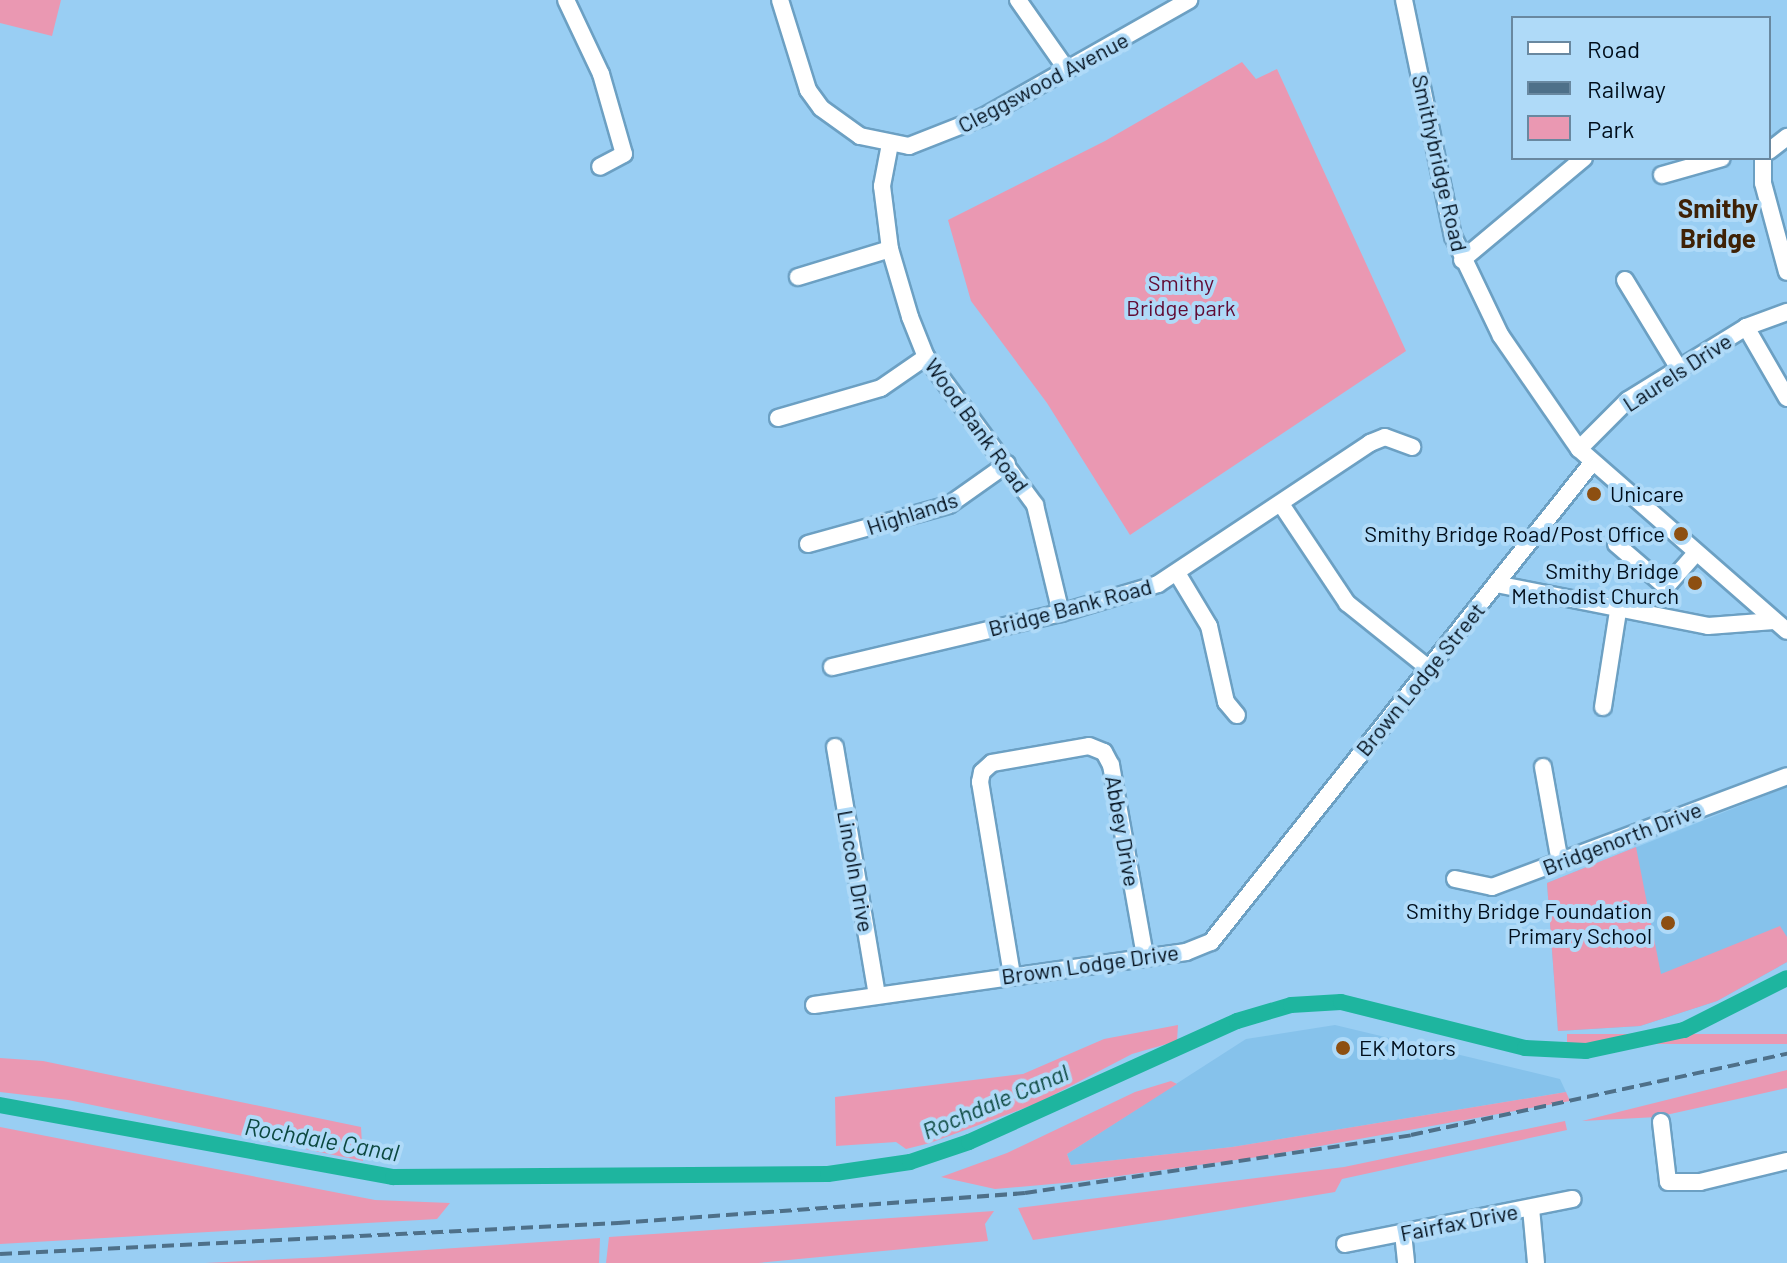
<!DOCTYPE html>
<style>
body{margin:0}
#map{position:relative;width:1787px;height:1263px;overflow:hidden;background:#99cef3;font-family:Barlow,sans-serif}
div>[style]{position:absolute}
[style*='--x']{left:calc(var(--x)*1px);top:calc(var(--y)*1px);width:calc(var(--w)*1px);rotate:calc(var(--a)*1deg)}
.built>*{inset:0;background:#86c2eb}
.green>*{inset:0;background:#ea98b2;transform-origin:0 0}
.canal>*{height:16px;margin:-8px;padding:0 8px;transform-origin:8px;border-radius:8px;background:#1eb59f}
.roads{filter:drop-shadow(2px 0 #6ca0c3) drop-shadow(-2px 0 #6ca0c3) drop-shadow(0 2px #6ca0c3) drop-shadow(0 -2px #6ca0c3)}
.minor>*{height:16px;margin:-8px;padding:0 8px;transform-origin:8px;border-radius:8px;background:#fff}
.rail>*{height:4px;margin-top:-2px;transform-origin:0;background:repeating-linear-gradient(90deg,#4e7089 0 12px,transparent 0 18px)}
.dots>*{width:22px;height:22px;translate:-50% -50%;box-sizing:border-box;border:4px solid #afdaf8;border-radius:50%}
span{translate:-50% -50%;white-space:nowrap;text-align:center;line-height:1.15;-webkit-text-stroke:8px #afdaf8;paint-order:stroke}
.street-label{font-size:22px;color:#000e1b}
.park-label{font-size:22px;color:#610b33}
.poi-label{font-size:22px;color:#000e1b}
.left{translate:0 -50%;text-align:left}
.right{translate:-100% -50%;text-align:right}
.water-label{font-size:24px;color:#0c483f;font-style:italic}
.quarter-label{font-size:26px;color:#3f2206;font-weight:700}
.legend{position:absolute;left:1511px;top:16px;width:260px;height:144px;box-sizing:border-box;background:#afdaf8;border:2px solid #6988a0;margin:0;padding:10px 14px;list-style:none;font-size:24px;color:#000e1b}
.legend li{display:flex;align-items:center;gap:16px;height:40px}
.legend b{width:40px;border:2px solid #6988a0}
</style>
<div id="map">
<div class="built">
<div style="clip-path:polygon(1787px 787px,1787px 962px,1717px 1001px,1640px 1026px,1558px 1031px,1547px 883px)"></div>
<div style="clip-path:polygon(1335px 1025px,1560px 1079px,1566px 1092px,1232px 1147px,1071px 1165px,1067px 1154px,1246px 1039px)"></div>
</div>
<div class="green">
<div style="clip-path:polygon(0 0,61px 0,52px 36px,0 23px)"></div>
<div style="clip-path:polygon(1242px 62px,1256px 79px,1277px 69px,1406px 351px,1130px 535px,1047px 403px,971px 301px,948px 220px,1105px 141px)"></div>
<div style="clip-path:polygon(1636px 847px,1661px 974px,1780px 926px,1787px 937px,1787px 962px,1717px 1001px,1640px 1026px,1558px 1031px,1547px 883px)"></div>
<div style="clip-path:polygon(1178px 1025px,1177px 1041px,1132px 1054px,1038px 1103px,930px 1143px,906px 1149px,896px 1142px,836px 1146px,835px 1097px,1023px 1074px,1104px 1039px)"></div>
<div style="left:1787px;top:1034px;width:10px;height:220px;rotate:90deg"></div>
<div style="clip-path:polygon(0 1058px,43px 1061px,361px 1127px,363px 1161px,68px 1100px,0 1092px)"></div>
<div style="clip-path:polygon(1787px 1070px,1787px 1088px,1657px 1117px,1582px 1121px)"></div>
<div style="clip-path:polygon(1171px 1081px,1177px 1084px,1067px 1154px,1071px 1165px,1232px 1147px,1566px 1092px,1570px 1101px,1265px 1156px,1075px 1182px,995px 1189px,941px 1177px,1007px 1153px,1135px 1092px)"></div>
<div style="clip-path:polygon(1565px 1121px,1567px 1130px,1342px 1179px,1335px 1192px,1172px 1219px,1033px 1240px,1018px 1208px,1344px 1167px)"></div>
<div style="clip-path:polygon(0 1127px,375px 1200px,450px 1203px,437px 1219px,0 1244px)"></div>
<div style="clip-path:polygon(994px 1211px,985px 1224px,988px 1241px,758px 1263px,606px 1263px,609px 1237px)"></div>
<div style="clip-path:polygon(600px 1238px,599px 1263px,205px 1263px,323px 1257px)"></div>
</div>
<div class="canal">
<div style="--x:0;--y:1105;--w:400;--a:10.4"></div>
<div style="--x:393;--y:1177;--w:435;--a:-0.4"></div>
<div style="--x:828;--y:1174;--w:83;--a:-8.3"></div>
<div style="--x:910;--y:1162;--w:62;--a:-18.7"></div>
<div style="--x:969;--y:1142;--w:294;--a:-24.3"></div>
<div style="--x:1237;--y:1021;--w:56;--a:-16.5"></div>
<div style="--x:1291;--y:1005;--w:50;--a:-3.4"></div>
<div style="--x:1341;--y:1002;--w:190;--a:14"></div>
<div style="--x:1525;--y:1048;--w:61;--a:2.8"></div>
<div style="--x:1586;--y:1051;--w:100;--a:-12.1"></div>
<div style="--x:1684;--y:1030;--w:115;--a:-26.8"></div>
</div>
<div class="roads">
<div class="minor">
<div style="--x:566;--y:0;--w:82;--a:64.7"></div>
<div style="--x:601;--y:74;--w:83;--a:74"></div>
<div style="--x:624;--y:154;--w:27;--a:152"></div>
<div style="--x:780;--y:0;--w:94;--a:72.7"></div>
<div style="--x:808;--y:90;--w:22;--a:54"></div>
<div style="--x:821;--y:108;--w:48;--a:35.7"></div>
<div style="--x:860;--y:136;--w:50;--a:11.5"></div>
<div style="--x:909;--y:146;--w:82;--a:-21.5"></div>
<div style="--x:985;--y:116;--w:235;--a:-29.6"></div>
<div style="--x:1018;--y:0;--w:85;--a:55"></div>
<div style="--x:1404;--y:0;--w:241;--a:78.3"></div>
<div style="--x:1453;--y:236;--w:111;--a:64.4"></div>
<div style="--x:1501;--y:336;--w:137;--a:55.4"></div>
<div style="--x:1579;--y:449;--w:276;--a:41.2"></div>
<div style="--x:890;--y:144;--w:43;--a:100.8"></div>
<div style="--x:882;--y:186;--w:64;--a:82.8"></div>
<div style="--x:890;--y:249;--w:71;--a:73.6"></div>
<div style="--x:910;--y:317;--w:43;--a:68.2"></div>
<div style="--x:926;--y:357;--w:184;--a:53.6"></div>
<div style="--x:1035;--y:505;--w:111;--a:76.5"></div>
<div style="--x:1769;--y:151;--w:23;--a:-38"></div>
<div style="--x:1763;--y:158;--w:25;--a:90"></div>
<div style="--x:1763;--y:183;--w:92;--a:74.9"></div>
<div style="--x:1662;--y:175;--w:62;--a:-15.8"></div>
<div style="--x:1462;--y:260;--w:159;--a:-39.9"></div>
<div style="--x:798;--y:277;--w:96;--a:-16.9"></div>
<div style="--x:1625;--y:280;--w:102;--a:58.7"></div>
<div style="--x:1746;--y:327;--w:82;--a:60"></div>
<div style="--x:778;--y:418;--w:107;--a:-16.2"></div>
<div style="--x:881;--y:388;--w:55;--a:-34.6"></div>
<div style="--x:1579;--y:449;--w:69;--a:-45"></div>
<div style="--x:1628;--y:400;--w:139;--a:-31.7"></div>
<div style="--x:1746;--y:327;--w:44;--a:-20.1"></div>
<div style="--x:1281;--y:504;--w:119;--a:56.3"></div>
<div style="--x:1347;--y:603;--w:104;--a:38.7"></div>
<div style="--x:808;--y:544;--w:146;--a:-15.5"></div>
<div style="--x:949;--y:505;--w:71;--a:-35.3"></div>
<div style="--x:1616;--y:544;--w:66;--a:40.7"></div>
<div style="--x:1666;--y:587;--w:45;--a:-48.6"></div>
<div style="--x:1177;--y:573;--w:62;--a:58.9"></div>
<div style="--x:1209;--y:626;--w:78;--a:77.4"></div>
<div style="--x:1226;--y:702;--w:17;--a:50"></div>
<div style="--x:1496;--y:584;--w:216;--a:11.2"></div>
<div style="--x:1708;--y:626;--w:66;--a:-4.3"></div>
<div style="--x:832;--y:667;--w:235;--a:-13.3"></div>
<div style="--x:1061;--y:613;--w:101;--a:-16.6"></div>
<div style="--x:1158;--y:584;--w:255;--a:-33.6"></div>
<div style="--x:1370;--y:443;--w:16;--a:-22"></div>
<div style="--x:1385;--y:437;--w:29;--a:20"></div>
<div style="--x:1603;--y:707;--w:97;--a:-81.1"></div>
<div style="--x:835;--y:747;--w:252;--a:80.4"></div>
<div style="--x:1543;--y:767;--w:97;--a:79.9"></div>
<div style="--x:1455;--y:879;--w:38;--a:12"></div>
<div style="--x:1492;--y:887;--w:315;--a:-20.6"></div>
<div style="--x:1012;--y:975;--w:196;--a:-99.4"></div>
<div style="--x:980;--y:782;--w:10;--a:-79"></div>
<div style="--x:982;--y:772;--w:13;--a:-42"></div>
<div style="--x:992;--y:763;--w:98;--a:-9.9"></div>
<div style="--x:1089;--y:746;--w:16;--a:22"></div>
<div style="--x:1104;--y:752;--w:15;--a:62"></div>
<div style="--x:1111;--y:765;--w:194;--a:79.9"></div>
<div style="--x:814;--y:1005;--w:376;--a:-8.1"></div>
<div style="--x:1186;--y:952;--w:27;--a:-22"></div>
<div style="--x:1211;--y:942;--w:612;--a:-51.5"></div>
<div style="--x:1661;--y:1122;--w:60;--a:83.3"></div>
<div style="--x:1668;--y:1182;--w:32;--a:0"></div>
<div style="--x:1700;--y:1182;--w:89;--a:-13.6"></div>
<div style="--x:1531;--y:1208;--w:55;--a:84.8"></div>
<div style="--x:1403;--y:1233;--w:30;--a:84"></div>
<div style="--x:1345;--y:1244;--w:232;--a:-11.2"></div>
</div>
</div>
<div class="rail">
<div style="--x:0;--y:1254;--w:619;--a:-2.87"></div>
<div style="--x:618;--y:1223;--w:408;--a:-4.2"></div>
<div style="--x:1025;--y:1193;--w:390;--a:-8.5"></div>
<div style="--x:1411;--y:1135;--w:385;--a:-12.2"></div>
</div>
<div class="dots">
<div style="left:1594px;top:494px;background:#8d4f11"></div>
<div style="left:1681px;top:534px;background:#8d4f11"></div>
<div style="left:1695px;top:583px;background:#8d4f11"></div>
<div style="left:1668px;top:923px;background:#8d4f11"></div>
<div style="left:1343px;top:1048px;background:#8d4f11"></div>
</div>
<div class="street-label">
<span style="left:1043px;top:82px;rotate:-28deg">Cleggswood Avenue</span>
<span style="left:1440px;top:163px;rotate:77deg">Smithybridge Road</span>
<span style="left:1677px;top:372px;rotate:-33deg">Laurels Drive</span>
<span style="left:977px;top:425px;rotate:54deg">Wood Bank Road</span>
<span style="left:912px;top:513px;rotate:-18deg">Highlands</span>
<span style="left:1070px;top:607px;rotate:-15deg">Bridge Bank Road</span>
<span style="left:1420px;top:679px;rotate:-51deg">Brown Lodge Street</span>
<span style="left:1123px;top:831px;rotate:80deg">Abbey Drive</span>
<span style="left:1622px;top:838px;rotate:-21deg">Bridgenorth Drive</span>
<span style="left:856px;top:871px;rotate:80deg">Lincoln Drive</span>
<span style="left:1090px;top:964px;rotate:-8deg">Brown Lodge Drive</span>
<span style="left:1459px;top:1222px;rotate:-11deg">Fairfax Drive</span>
</div>
<div class="park-label">
<span style="left:1181px;top:295px">Smithy<br>Bridge park</span>
</div>
<div class="poi-label">
<span class="left" style="left:1610px;top:494px">Unicare</span>
<span class="right" style="left:1665px;top:534px">Smithy Bridge Road/Post Office</span>
<span class="right" style="left:1679px;top:583px">Smithy Bridge<br>Methodist Church</span>
<span class="right" style="left:1652px;top:923px">Smithy Bridge Foundation<br>Primary School</span>
<span class="left" style="left:1359px;top:1048px">EK Motors</span>
</div>
<div class="water-label">
<span style="left:995px;top:1101px;rotate:-23deg">Rochdale Canal</span>
<span style="left:322px;top:1139px;rotate:10deg">Rochdale Canal</span>
</div>
<div class="quarter-label">
<span style="left:1718px;top:223px">Smithy<br>Bridge</span>
</div>
<ul class="legend">
<li><b style="height:10px;background:#fff"></b>Road</li>
<li><b style="height:10px;background:#4e7089"></b>Railway</li>
<li><b style="height:22px;background:#ea98b2"></b>Park</li>
</ul>
</div>
